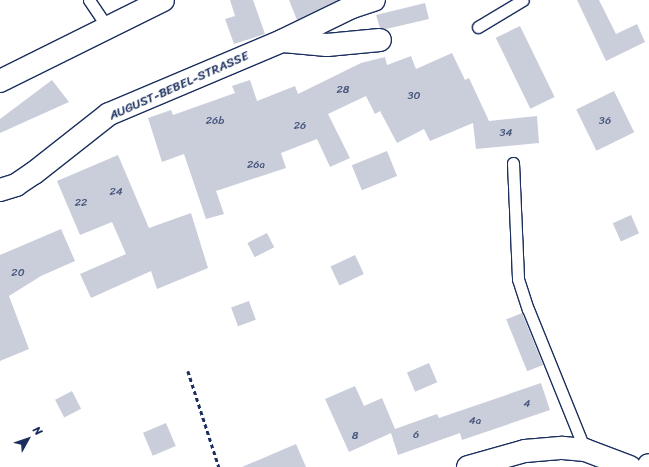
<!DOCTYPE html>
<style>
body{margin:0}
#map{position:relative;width:649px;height:467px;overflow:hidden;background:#fff;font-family:Sriracha,sans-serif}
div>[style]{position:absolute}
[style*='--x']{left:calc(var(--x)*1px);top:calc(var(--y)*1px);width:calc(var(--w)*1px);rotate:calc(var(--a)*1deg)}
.building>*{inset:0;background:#caceda;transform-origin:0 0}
.path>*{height:2.5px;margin-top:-1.25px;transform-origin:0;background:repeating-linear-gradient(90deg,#1b2f5e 0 4px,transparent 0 7px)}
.roads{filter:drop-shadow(1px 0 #1b2f5e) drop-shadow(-1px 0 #1b2f5e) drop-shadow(0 1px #1b2f5e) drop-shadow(0 -1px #1b2f5e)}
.service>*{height:11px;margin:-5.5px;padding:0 5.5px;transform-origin:5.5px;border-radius:5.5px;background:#fff}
.minor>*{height:22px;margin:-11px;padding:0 11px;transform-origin:11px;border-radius:11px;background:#fff}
.tertiary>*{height:22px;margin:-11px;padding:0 11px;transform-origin:11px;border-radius:11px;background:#fff}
span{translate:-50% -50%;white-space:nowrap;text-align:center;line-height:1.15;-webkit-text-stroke:3px #fff;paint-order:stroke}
.number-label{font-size:11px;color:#47577d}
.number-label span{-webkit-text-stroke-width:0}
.street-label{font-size:13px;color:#1b2f5e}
.north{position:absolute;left:8px;top:419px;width:40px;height:40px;-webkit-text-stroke:3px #fff;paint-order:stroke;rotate:50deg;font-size:11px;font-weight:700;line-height:16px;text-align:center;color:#1b2f5e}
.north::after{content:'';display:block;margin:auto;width:14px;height:18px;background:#1b2f5e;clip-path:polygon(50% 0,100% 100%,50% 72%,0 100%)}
</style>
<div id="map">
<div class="building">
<div style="clip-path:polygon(230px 0,253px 0,265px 34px,234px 44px,225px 19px,235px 16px)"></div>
<div style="clip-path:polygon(289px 0,338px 0,297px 20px)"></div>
<div style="clip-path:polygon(577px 0,599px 0,616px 34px,637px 24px,645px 42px,606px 61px)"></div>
<div style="clip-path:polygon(425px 3px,429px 19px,386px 29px,380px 28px,376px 15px)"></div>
<div style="left:520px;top:26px;width:79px;height:27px;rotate:64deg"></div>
<div style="clip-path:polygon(452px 53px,465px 80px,469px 78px,489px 121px,537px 116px,539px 143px,476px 149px,473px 123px,430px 141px,424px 129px,397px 143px,380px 111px,375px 114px,366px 96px,328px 114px,350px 158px,330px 167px,317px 139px,281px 153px,286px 168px,216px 191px,224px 214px,206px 219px,184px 154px,162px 162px,148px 118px,171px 110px,173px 115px,235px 93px,232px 86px,250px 80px,257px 101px,295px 86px,298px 94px,361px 63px,385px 57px,387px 65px,411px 56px,416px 69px)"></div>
<div style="clip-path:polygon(52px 80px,69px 102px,0 133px,0 119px)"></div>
<div style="left:614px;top:91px;width:46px;height:42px;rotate:64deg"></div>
<div style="left:387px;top:151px;width:27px;height:38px;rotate:68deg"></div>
<div style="clip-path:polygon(118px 155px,149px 228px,191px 213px,208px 268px,157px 289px,151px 271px,91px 298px,80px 274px,126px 254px,112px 222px,80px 235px,57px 181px)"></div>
<div style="left:631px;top:215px;width:20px;height:20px;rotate:66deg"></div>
<div style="clip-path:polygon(61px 229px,75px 261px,41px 276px,9px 296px,29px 349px,0 361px,0 255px)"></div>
<div style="left:267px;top:233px;width:16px;height:22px;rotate:63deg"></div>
<div style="left:355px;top:255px;width:21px;height:27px;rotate:65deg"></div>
<div style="left:249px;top:301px;width:20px;height:19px;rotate:70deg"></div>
<div style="left:522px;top:313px;width:56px;height:17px;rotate:68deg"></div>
<div style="left:429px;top:363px;width:21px;height:24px;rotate:67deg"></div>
<div style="clip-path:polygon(541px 383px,550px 410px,462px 440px,460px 433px,398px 455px,391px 433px,349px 452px,325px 399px,355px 386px,364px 406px,382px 398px,395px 429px,437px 414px,439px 418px)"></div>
<div style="left:72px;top:391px;width:20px;height:19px;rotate:63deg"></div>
<div style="left:166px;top:423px;width:25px;height:25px;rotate:67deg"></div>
<div style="clip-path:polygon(296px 444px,306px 467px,242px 467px)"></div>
</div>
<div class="path">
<div style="--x:188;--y:371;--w:101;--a:72.1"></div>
</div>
<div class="roads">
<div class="service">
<div style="--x:89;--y:0;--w:32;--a:56"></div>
<div style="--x:478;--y:27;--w:52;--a:-31"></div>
<div style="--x:513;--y:163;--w:116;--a:87.5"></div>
<div style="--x:518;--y:279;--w:32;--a:72"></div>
<div style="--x:528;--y:309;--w:152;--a:68"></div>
</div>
<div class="minor">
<div style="--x:283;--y:41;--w:44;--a:5.2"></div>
<div style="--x:327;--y:45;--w:53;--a:-5.4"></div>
<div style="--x:0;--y:81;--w:182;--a:-26.4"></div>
<div style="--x:0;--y:190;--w:17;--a:-17"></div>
<div style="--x:16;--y:185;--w:22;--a:-34"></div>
<div style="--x:34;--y:173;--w:95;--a:-38.2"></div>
<div style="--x:109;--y:114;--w:188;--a:-22.9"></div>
<div style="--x:282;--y:41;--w:78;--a:-25.9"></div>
<div style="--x:352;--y:7;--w:23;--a:-18"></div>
<div style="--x:468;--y:467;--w:59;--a:-15.7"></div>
<div style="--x:525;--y:451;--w:38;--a:-5"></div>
<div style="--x:563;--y:448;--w:22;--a:5"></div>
<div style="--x:585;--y:450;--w:48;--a:20.7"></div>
</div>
<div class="tertiary">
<div style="--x:648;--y:467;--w:2;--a:-63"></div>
</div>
</div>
<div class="number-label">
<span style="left:343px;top:90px">28</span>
<span style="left:414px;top:96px">30</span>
<span style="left:215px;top:121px">26b</span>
<span style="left:605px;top:121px">36</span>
<span style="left:300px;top:126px">26</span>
<span style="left:506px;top:133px">34</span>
<span style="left:256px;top:165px">26a</span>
<span style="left:116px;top:192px">24</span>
<span style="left:81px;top:203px">22</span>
<span style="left:18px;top:273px">20</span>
<span style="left:527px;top:404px">4</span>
<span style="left:475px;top:421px">4a</span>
<span style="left:416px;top:435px">6</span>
<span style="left:355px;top:436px">8</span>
</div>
<div class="street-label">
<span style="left:179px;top:86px;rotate:-24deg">AUGUST-BEBEL-STRASSE</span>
</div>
<div class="north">N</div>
</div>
